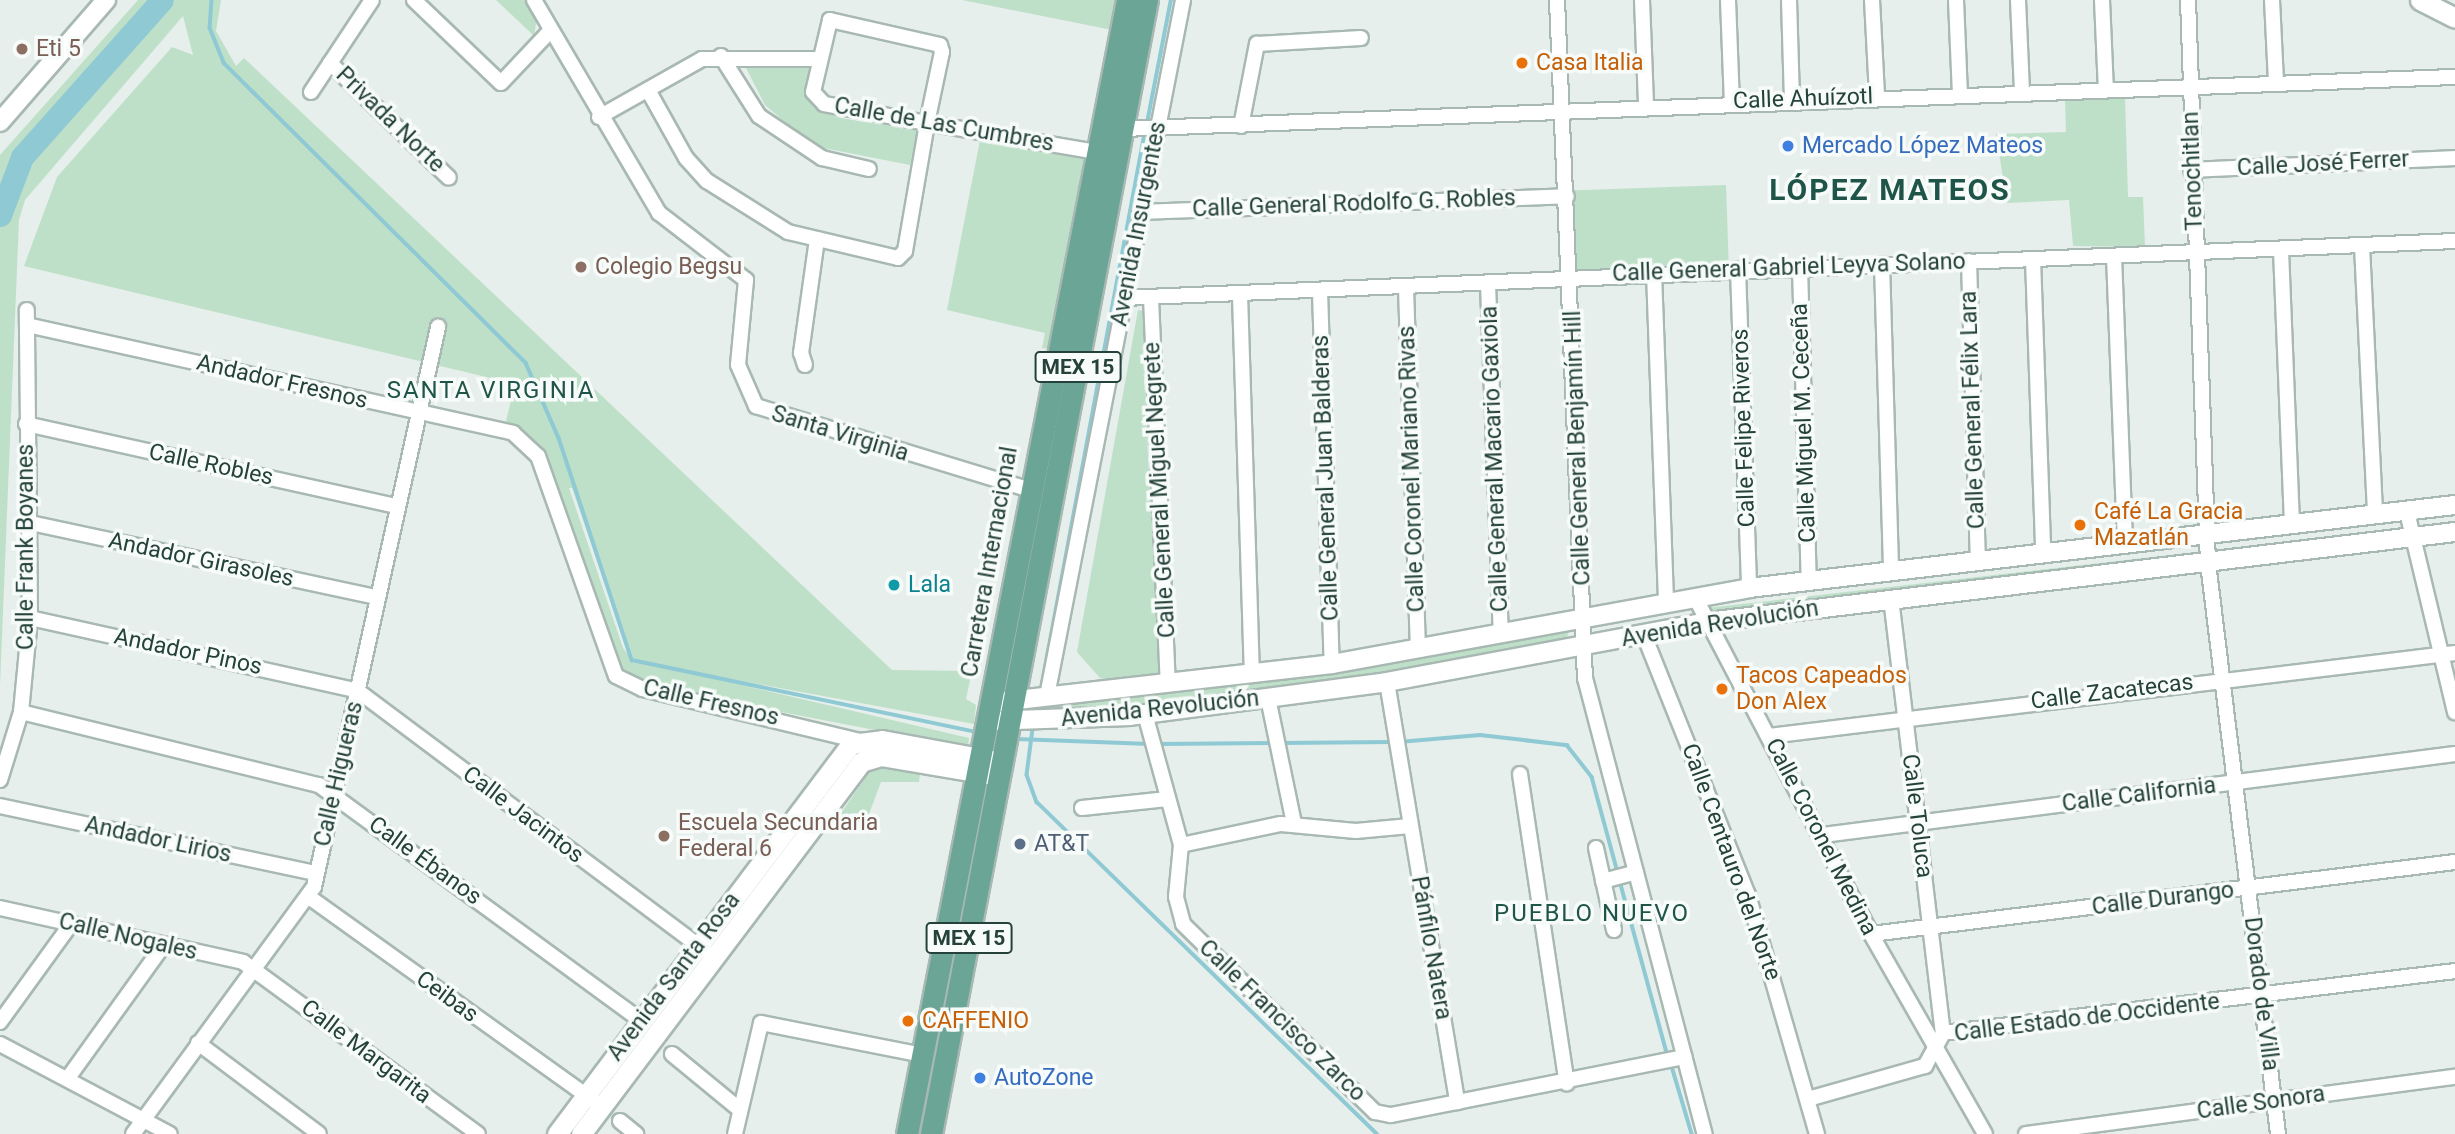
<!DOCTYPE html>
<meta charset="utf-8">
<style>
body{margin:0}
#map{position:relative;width:2455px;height:1134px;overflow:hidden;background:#e6efeb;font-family:Roboto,sans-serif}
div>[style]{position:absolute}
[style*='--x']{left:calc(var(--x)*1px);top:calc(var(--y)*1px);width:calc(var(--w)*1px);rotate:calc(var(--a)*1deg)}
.green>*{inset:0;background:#bfe0c8;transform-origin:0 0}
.stream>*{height:3.5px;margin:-1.75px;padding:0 1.75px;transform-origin:1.75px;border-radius:1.75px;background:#8ec9d4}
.river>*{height:23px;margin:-11.5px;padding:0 11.5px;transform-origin:11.5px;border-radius:11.5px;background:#8ec9d4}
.roads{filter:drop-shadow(2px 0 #a8b8b2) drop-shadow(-2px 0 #a8b8b2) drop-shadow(0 2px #a8b8b2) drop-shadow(0 -2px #a8b8b2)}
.minor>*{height:14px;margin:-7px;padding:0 7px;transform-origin:7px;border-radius:7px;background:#fff}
.tertiary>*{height:18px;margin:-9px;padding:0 9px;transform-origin:9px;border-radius:9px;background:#fff}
.secondary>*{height:19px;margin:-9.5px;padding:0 9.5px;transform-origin:9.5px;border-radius:9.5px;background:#fff}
.primary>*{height:21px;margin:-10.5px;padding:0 10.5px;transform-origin:10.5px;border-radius:10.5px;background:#6aa596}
.dots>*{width:19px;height:19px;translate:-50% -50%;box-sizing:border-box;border:4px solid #f7fbf9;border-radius:50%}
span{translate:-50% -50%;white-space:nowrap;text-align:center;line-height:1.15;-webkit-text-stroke:7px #f7fbf9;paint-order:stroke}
.shield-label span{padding:2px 5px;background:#f7fbf9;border:2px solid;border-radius:5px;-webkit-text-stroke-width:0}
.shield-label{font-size:21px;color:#24423a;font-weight:700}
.education-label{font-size:23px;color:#785e54}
.left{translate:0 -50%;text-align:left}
.food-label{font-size:23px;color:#c56008}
.street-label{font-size:23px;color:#24423a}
.shop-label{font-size:23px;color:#366cbe}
.culture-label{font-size:23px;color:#0d838f}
.service-label{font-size:23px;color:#4e5e75}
.neighbourhood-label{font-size:24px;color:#1f5548;letter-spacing:2px}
.district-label{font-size:30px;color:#1f5548;font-weight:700;letter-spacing:2px}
</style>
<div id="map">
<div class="green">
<div style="clip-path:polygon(evenodd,138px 0,221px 0,216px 31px,236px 66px,244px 58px,892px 670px,972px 671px,966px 699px,976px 705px,974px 724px,656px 665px,969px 738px,968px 748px,625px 682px,534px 446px,506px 421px,515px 384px,24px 266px,57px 177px,172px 47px,193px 55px,183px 16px,25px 200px,19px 220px,0 685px,0 155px,138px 0,569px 488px,572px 488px,630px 657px,623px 648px,569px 488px)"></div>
<div style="clip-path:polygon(496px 0,528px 0,537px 17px,534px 36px)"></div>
<div style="clip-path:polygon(962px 0,1117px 0,1112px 30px)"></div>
<div style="clip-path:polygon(744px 64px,812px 67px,805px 88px,815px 107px,841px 118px,917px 130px,910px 165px,813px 146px,765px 105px)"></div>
<div style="clip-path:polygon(2125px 96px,2128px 197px,2143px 197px,2145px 247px,2073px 246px,2069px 200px,2007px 203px,1996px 134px,2066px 132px,2065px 98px)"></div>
<div style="clip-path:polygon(980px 140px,1092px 154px,1057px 350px,1042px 348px,1045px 333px,947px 310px)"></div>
<div style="left:1726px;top:185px;width:83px;height:156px;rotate:88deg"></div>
<div style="clip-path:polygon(1138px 310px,1148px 312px,1163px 675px,1115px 681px,1100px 678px,1077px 652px)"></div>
<div style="clip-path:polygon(2371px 532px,2376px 534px,1713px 616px,1707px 608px)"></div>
<div style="clip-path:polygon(1559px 629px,1568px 632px,1567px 641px,1121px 714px,1043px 708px)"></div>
<div style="clip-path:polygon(874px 765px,920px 774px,919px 782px,881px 782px,863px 830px,833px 825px)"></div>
</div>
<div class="stream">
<div style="--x:212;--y:0;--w:28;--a:94"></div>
<div style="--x:210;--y:28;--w:38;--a:68"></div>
<div style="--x:224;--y:63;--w:426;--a:44.8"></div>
<div style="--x:526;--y:363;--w:82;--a:66.3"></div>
<div style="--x:559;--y:438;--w:234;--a:71.8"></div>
<div style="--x:632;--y:660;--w:351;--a:11.8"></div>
<div style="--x:1147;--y:123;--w:125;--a:-79"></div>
<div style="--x:1041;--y:689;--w:568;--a:-79.44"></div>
<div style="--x:1033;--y:729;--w:46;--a:97.4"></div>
<div style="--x:1027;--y:775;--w:29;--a:70"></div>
<div style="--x:1037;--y:802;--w:475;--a:44.3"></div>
<div style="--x:1014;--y:739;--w:136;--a:2.1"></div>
<div style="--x:1399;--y:742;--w:81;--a:-4.9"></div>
<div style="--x:1480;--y:735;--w:88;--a:6.6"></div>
<div style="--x:1567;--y:745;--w:41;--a:52"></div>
<div style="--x:1592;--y:777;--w:99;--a:74.8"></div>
<div style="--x:1280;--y:743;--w:111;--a:-0.5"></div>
<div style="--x:1158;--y:744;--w:114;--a:-0.5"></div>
<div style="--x:1620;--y:881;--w:181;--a:74.7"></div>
<div style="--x:1671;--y:1063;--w:74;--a:73.5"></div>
</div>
<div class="river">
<div style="--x:0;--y:215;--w:62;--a:-69.2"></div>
<div style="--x:22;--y:157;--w:210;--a:-48.3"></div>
</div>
<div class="roads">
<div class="minor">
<div style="--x:414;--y:0;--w:120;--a:43.7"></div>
<div style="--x:501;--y:83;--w:71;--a:-46.7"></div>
<div style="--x:534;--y:0;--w:247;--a:59.6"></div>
<div style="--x:659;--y:213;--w:110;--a:37.6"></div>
<div style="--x:746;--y:280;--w:85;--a:95.4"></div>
<div style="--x:738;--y:365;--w:45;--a:66.3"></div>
<div style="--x:756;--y:406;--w:288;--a:17"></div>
<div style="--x:1557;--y:0;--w:679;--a:87.64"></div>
<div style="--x:1585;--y:678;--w:472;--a:75.3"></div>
<div style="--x:1642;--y:0;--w:105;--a:87.8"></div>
<div style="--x:1728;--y:0;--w:102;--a:87.8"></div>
<div style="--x:1789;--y:0;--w:99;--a:88.3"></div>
<div style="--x:1872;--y:0;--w:97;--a:87"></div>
<div style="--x:1956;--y:0;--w:94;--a:87.6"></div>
<div style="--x:2018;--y:0;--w:93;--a:87.5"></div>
<div style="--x:2102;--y:0;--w:90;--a:87.5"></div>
<div style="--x:2188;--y:0;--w:563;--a:87.97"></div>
<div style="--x:2208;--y:563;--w:575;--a:83.01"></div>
<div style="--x:2272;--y:0;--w:83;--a:87.2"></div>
<div style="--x:721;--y:56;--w:71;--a:57.7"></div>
<div style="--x:759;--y:116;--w:76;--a:33.7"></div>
<div style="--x:822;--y:158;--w:48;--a:13.2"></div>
<div style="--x:330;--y:63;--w:165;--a:44"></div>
<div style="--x:648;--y:90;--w:78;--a:60.8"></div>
<div style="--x:686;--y:158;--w:31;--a:48"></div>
<div style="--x:707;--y:181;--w:96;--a:32.2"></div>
<div style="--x:788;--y:232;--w:113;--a:13.3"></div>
<div style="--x:898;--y:258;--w:10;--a:-45"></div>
<div style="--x:905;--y:251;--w:130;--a:-80.2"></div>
<div style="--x:927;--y:123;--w:73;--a:-78.1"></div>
<div style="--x:942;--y:52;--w:7;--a:-106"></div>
<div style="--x:940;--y:45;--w:113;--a:-167.2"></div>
<div style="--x:830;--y:20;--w:74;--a:103.3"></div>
<div style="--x:813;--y:92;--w:16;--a:47"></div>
<div style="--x:824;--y:104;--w:105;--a:10.5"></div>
<div style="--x:927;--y:123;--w:172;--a:9.7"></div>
<div style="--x:311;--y:92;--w:110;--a:-56.5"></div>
<div style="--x:599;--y:117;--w:118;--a:-29.4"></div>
<div style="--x:702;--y:59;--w:117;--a:0"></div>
<div style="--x:1241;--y:126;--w:84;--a:-79"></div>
<div style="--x:1257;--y:44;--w:104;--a:-3.3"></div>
<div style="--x:1123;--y:129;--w:1333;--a:-2.24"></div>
<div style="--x:2191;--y:170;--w:264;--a:-2.6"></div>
<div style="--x:1140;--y:212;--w:427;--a:-2.1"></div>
<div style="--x:2362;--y:246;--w:268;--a:87.2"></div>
<div style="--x:2281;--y:250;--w:273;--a:87.7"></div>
<div style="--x:2114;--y:256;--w:287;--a:87.8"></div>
<div style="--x:2033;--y:259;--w:292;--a:88"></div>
<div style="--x:1969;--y:261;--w:298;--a:88.3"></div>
<div style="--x:1882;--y:264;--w:306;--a:88.3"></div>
<div style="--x:1800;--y:267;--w:313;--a:88.4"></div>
<div style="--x:1738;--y:269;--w:319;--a:88"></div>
<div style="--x:1654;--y:273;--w:329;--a:87.9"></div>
<div style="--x:1488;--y:284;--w:350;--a:87.9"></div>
<div style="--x:1406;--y:288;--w:362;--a:88.1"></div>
<div style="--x:1320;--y:291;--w:373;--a:88.2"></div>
<div style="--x:1240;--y:295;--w:380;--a:88.2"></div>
<div style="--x:1123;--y:298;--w:1333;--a:-2.45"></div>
<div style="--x:1151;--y:298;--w:385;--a:87.5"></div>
<div style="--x:27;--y:325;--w:498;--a:12.5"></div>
<div style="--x:513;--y:433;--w:34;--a:43"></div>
<div style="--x:538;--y:456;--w:233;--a:70.5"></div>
<div style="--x:616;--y:676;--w:30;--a:26"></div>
<div style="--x:643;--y:689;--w:226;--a:13.5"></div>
<div style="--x:805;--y:365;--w:13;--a:-108"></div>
<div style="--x:801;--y:353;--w:115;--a:-82"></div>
<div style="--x:26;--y:424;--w:379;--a:12.5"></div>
<div style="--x:2407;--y:512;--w:206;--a:76.5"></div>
<div style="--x:26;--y:522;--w:359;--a:12.1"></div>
<div style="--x:1695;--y:597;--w:380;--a:62.4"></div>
<div style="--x:1871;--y:934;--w:230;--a:60.3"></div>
<div style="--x:1891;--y:598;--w:438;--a:83.2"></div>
<div style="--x:30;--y:618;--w:336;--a:12.5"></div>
<div style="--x:358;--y:691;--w:432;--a:36.8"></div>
<div style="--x:1644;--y:635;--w:280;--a:68.2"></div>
<div style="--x:1748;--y:895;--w:249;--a:73.9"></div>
<div style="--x:1387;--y:682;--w:426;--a:80.5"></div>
<div style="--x:1457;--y:1102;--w:232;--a:-11.2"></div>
<div style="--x:1047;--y:696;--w:709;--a:-78.94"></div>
<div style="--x:1268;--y:698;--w:129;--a:78.3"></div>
<div style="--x:21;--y:712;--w:307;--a:13.8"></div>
<div style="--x:319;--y:785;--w:399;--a:36.2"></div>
<div style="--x:1145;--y:714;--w:136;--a:74.6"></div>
<div style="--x:1181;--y:845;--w:52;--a:95.5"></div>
<div style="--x:1176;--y:897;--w:28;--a:75"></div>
<div style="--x:1183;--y:924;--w:269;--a:44.4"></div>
<div style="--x:1375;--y:1112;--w:16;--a:11"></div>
<div style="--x:1391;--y:1115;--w:67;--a:-11.1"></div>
<div style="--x:1769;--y:736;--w:691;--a:-6.9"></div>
<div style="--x:1520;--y:774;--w:313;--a:81.4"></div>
<div style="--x:0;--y:780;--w:71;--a:-72.8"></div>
<div style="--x:21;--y:712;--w:94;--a:-84.5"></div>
<div style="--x:30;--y:618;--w:308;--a:-90.6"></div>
<div style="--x:0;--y:806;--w:323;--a:12"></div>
<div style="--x:1082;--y:808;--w:86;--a:-6"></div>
<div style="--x:1823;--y:835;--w:637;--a:-7.3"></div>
<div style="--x:1181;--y:845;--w:102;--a:-11.9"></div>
<div style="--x:1281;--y:824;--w:75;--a:5.3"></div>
<div style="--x:1356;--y:831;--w:54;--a:-5.3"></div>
<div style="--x:1596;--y:848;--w:84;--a:77.6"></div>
<div style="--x:1603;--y:881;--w:34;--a:-15"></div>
<div style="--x:309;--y:897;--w:349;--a:35.6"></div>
<div style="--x:0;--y:908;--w:249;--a:12.5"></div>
<div style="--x:243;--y:962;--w:291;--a:36.2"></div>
<div style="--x:1871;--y:934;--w:588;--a:-7.03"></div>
<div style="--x:0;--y:1022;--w:121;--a:-54.1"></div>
<div style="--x:198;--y:1043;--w:151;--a:36.9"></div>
<div style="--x:0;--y:1044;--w:192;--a:27.9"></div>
<div style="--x:672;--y:1054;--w:87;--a:39.4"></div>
<div style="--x:68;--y:1078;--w:163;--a:-54.3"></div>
<div style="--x:1808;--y:1099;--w:122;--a:-15.8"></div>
<div style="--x:1925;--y:1066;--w:38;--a:-61"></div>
<div style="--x:1943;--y:1033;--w:516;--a:-6.9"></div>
<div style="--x:620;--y:1121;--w:21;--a:39"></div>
<div style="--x:133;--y:1134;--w:306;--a:-53.8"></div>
<div style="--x:314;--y:887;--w:574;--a:-77.51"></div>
<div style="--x:735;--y:1134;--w:114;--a:-76.8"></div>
<div style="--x:761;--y:1023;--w:165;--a:11.2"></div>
<div style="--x:2026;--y:1134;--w:433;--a:-7.6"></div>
</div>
<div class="tertiary">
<div style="--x:0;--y:122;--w:162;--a:-49"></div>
<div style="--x:991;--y:703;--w:343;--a:-6.5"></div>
<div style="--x:1332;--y:664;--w:424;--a:-10.3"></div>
<div style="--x:1749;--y:588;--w:711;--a:-6.71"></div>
<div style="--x:987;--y:721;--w:143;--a:-2"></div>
<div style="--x:1130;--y:716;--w:259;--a:-7.5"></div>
<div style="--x:1387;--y:682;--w:326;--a:-10.6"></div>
<div style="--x:1707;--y:622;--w:753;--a:-6.86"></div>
</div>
<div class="secondary">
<div style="--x:2420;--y:0;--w:39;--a:27"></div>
<div style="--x:557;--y:1134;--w:488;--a:-53"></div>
<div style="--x:851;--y:744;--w:31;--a:-7"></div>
<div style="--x:882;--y:740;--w:115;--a:10.5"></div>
<div style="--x:581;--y:1134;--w:466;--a:-53"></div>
<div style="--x:861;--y:762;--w:21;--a:-17"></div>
<div style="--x:881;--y:756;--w:114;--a:9.6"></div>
</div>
<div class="primary">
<div style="--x:907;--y:1134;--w:1155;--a:-79.02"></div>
<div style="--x:931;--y:1134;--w:1154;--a:-79.22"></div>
</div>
</div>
<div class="dots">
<div style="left:22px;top:49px;background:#8d6e63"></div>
<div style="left:1522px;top:63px;background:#e8710a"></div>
<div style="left:1788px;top:146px;background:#3f7fe0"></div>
<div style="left:581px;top:267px;background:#8d6e63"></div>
<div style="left:2080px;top:525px;background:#e8710a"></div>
<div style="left:894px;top:585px;background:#0f9aa8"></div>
<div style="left:1722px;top:689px;background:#e8710a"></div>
<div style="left:664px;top:836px;background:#8d6e63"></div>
<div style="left:1020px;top:844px;background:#5c6f8a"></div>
<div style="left:908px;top:1021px;background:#e8710a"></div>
<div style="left:980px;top:1078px;background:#3f7fe0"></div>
</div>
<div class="shield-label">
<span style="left:1078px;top:367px">MEX 15</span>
<span style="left:969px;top:938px">MEX 15</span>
</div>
<div class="education-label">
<span class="left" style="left:36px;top:49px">Eti 5</span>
<span class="left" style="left:595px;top:267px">Colegio Begsu</span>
<span class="left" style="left:678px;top:836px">Escuela Secundaria<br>Federal 6</span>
</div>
<div class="food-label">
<span class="left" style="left:1536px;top:63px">Casa Italia</span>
<span class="left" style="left:2094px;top:525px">Café La Gracia<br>Mazatlán</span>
<span class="left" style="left:1736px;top:689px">Tacos Capeados<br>Don Alex</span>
<span class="left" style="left:922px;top:1021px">CAFFENIO</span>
</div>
<div class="street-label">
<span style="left:1803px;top:99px;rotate:-2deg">Calle Ahuízotl</span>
<span style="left:390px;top:120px;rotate:44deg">Privada Norte</span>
<span style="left:944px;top:125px;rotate:10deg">Calle de Las Cumbres</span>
<span style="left:2323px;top:164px;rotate:-3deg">Calle José Ferrer</span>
<span style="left:2193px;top:171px;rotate:-92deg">Tenochitlan</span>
<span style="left:1354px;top:204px;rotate:-2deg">Calle General Rodolfo G. Robles</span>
<span style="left:1139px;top:224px;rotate:-79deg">Avenida Insurgentes</span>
<span style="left:1789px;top:268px;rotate:-2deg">Calle General Gabriel Leyva Solano</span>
<span style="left:282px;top:382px;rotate:13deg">Andador Fresnos</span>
<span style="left:1973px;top:410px;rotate:-92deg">Calle General Félix Lara</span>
<span style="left:1804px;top:423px;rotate:-92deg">Calle Miguel M. Ceceña</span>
<span style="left:1744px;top:428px;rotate:-92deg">Calle Felipe Riveros</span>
<span style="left:840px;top:434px;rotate:17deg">Santa Virginia</span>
<span style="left:1578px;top:448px;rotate:-92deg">Calle General Benjamín Hill</span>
<span style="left:1495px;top:459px;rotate:-92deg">Calle General Macario Gaxiola</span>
<span style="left:211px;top:465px;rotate:12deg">Calle Robles</span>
<span style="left:1412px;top:469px;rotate:-92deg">Calle Coronel Mariano Rivas</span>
<span style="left:1326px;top:478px;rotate:-92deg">Calle General Juan Balderas</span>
<span style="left:1160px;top:490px;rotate:-93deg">Calle General Miguel Negrete</span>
<span style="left:26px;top:547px;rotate:-90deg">Calle Frank Boyanes</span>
<span style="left:201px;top:560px;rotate:12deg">Andador Girasoles</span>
<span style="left:990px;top:562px;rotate:-80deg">Carretera Internacional</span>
<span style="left:1720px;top:624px;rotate:-9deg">Avenida Revolución</span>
<span style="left:188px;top:652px;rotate:12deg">Andador Pinos</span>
<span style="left:2112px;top:692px;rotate:-7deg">Calle Zacatecas</span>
<span style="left:711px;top:703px;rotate:13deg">Calle Fresnos</span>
<span style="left:1160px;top:709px;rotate:-6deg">Avenida Revolución</span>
<span style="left:339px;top:774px;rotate:-77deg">Calle Higueras</span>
<span style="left:2139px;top:795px;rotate:-7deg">Calle California</span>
<span style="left:523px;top:815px;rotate:37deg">Calle Jacintos</span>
<span style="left:1917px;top:816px;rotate:83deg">Calle Toluca</span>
<span style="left:1821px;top:837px;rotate:63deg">Calle Coronel Medina</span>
<span style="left:158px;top:840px;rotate:12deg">Andador Lirios</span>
<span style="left:425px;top:861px;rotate:36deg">Calle Ébanos</span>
<span style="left:1731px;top:862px;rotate:70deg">Calle Centauro del Norte</span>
<span style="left:2163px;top:899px;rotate:-7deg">Calle Durango</span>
<span style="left:128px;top:937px;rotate:13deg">Calle Nogales</span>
<span style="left:1431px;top:948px;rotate:80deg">Pánfilo Natera</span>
<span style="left:674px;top:977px;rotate:-53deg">Avenida Santa Rosa</span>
<span style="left:2261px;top:994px;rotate:83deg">Dorado de Villa</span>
<span style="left:447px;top:997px;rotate:36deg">Ceibas</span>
<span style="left:2087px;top:1018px;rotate:-7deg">Calle Estado de Occidente</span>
<span style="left:1282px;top:1021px;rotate:44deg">Calle Francisco Zarco</span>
<span style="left:366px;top:1052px;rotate:37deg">Calle Margarita</span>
<span style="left:2261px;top:1103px;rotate:-8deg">Calle Sonora</span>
</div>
<div class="shop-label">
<span class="left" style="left:1802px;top:146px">Mercado López Mateos</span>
<span class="left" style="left:994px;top:1078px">AutoZone</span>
</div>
<div class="culture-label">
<span class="left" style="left:908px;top:585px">Lala</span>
</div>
<div class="service-label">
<span class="left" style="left:1034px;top:844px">AT&amp;T</span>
</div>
<div class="neighbourhood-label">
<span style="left:491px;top:391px">SANTA VIRGINIA</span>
<span style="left:1592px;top:914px">PUEBLO NUEVO</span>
</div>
<div class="district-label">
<span style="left:1890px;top:190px">LÓPEZ MATEOS</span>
</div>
</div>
